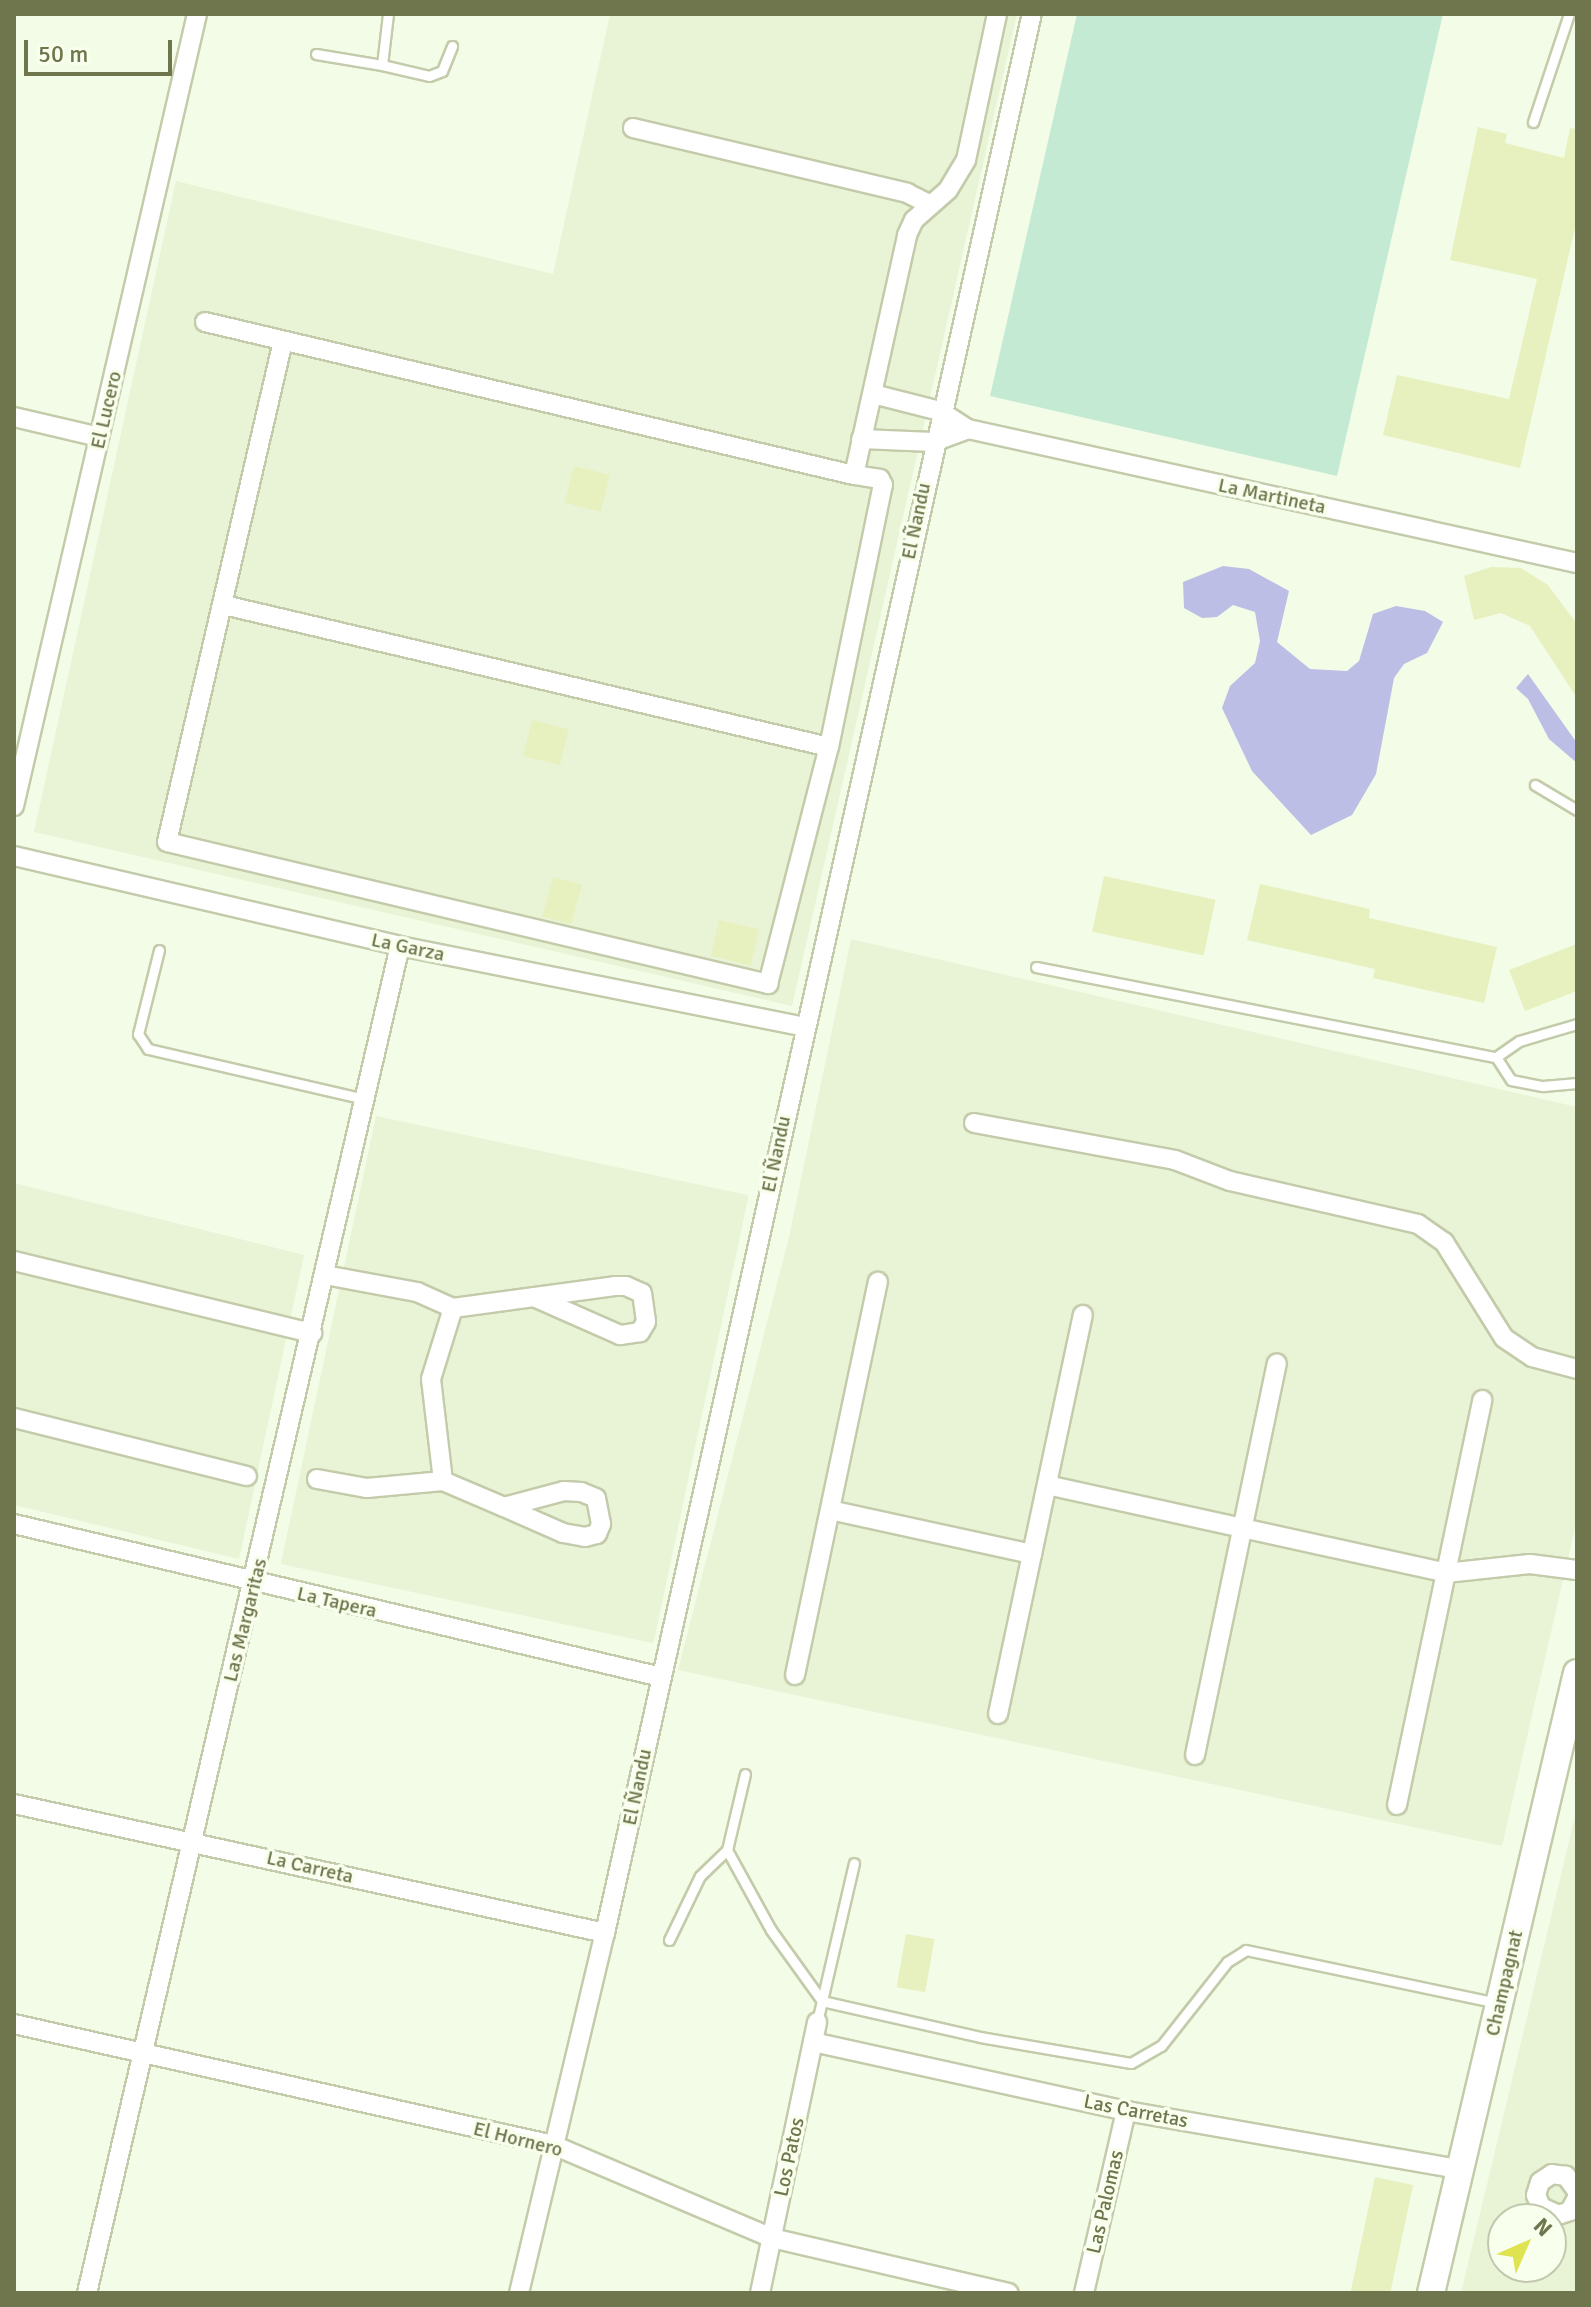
<!DOCTYPE html>
<meta charset="utf-8">
<style>
body{margin:0}
#map{position:relative;width:1591px;height:2307px;overflow:hidden;background:#f3fce7;font-family:Signika,sans-serif}
div>[style]{position:absolute}
[style*='--x']{left:calc(var(--x)*1px);top:calc(var(--y)*1px);width:calc(var(--w)*1px);rotate:calc(var(--a)*1deg)}
.residential>*{inset:0;background:#e9f3d6;transform-origin:0 0}
.green>*{inset:0;background:#c5ead4}
.water>*{inset:0;background:#bcbee5}
.building>*{inset:0;background:#e7f1bf;transform-origin:0 0}
.roads{filter:drop-shadow(2px 0 #c3cbaa) drop-shadow(-2px 0 #c3cbaa) drop-shadow(0 2px #c3cbaa) drop-shadow(0 -2px #c3cbaa)}
.lane>*{height:9px;margin:-4.5px;padding:0 4.5px;transform-origin:4.5px;border-radius:4.5px;background:#fff}
.street>*{height:18px;margin:-9px;padding:0 9px;transform-origin:9px;border-radius:9px;background:#fff}
.secondary>*{height:26px;margin:-13px;padding:0 13px;transform-origin:13px;border-radius:13px;background:#fff}
span{translate:-50% -50%;white-space:nowrap;text-align:center;line-height:1.15;-webkit-text-stroke:7px #f8ffed;paint-order:stroke}
.street-label{font-size:20px;color:#6f754c}
.frame{position:absolute;inset:0;border:16px solid #6f754c;pointer-events:none}
.north{position:absolute;left:1487px;top:2203px;width:80px;height:80px;box-sizing:border-box;background:#f8ffed;border:2px solid #c1c8ad;border-radius:50%;rotate:45deg;font-size:22px;font-weight:700;line-height:32px;text-align:center;color:#6f754c}
.north::after{content:'';display:block;margin:auto;width:28px;height:36px;background:#dfe34f;clip-path:polygon(50% 0,100% 100%,50% 72%,0 100%)}
.scale{position:absolute;left:24px;top:40px;width:148px;height:36px;box-sizing:border-box;border:4px solid #6f754c;border-top:0;padding-left:10px;font-size:24px;line-height:28px;white-space:nowrap;color:#6f754c;-webkit-text-stroke:6px #f8ffed;paint-order:stroke}
</style>
<div id="map">
<div class="residential">
<div style="clip-path:polygon(610px 14px,1017px 14px,792px 1006px,34px 832px,176px 181px,553px 274px)"></div>
<div style="clip-path:polygon(851px 939px,1577px 1107px,1577px 1519px,1502px 1846px,678px 1670px,789px 1237px)"></div>
<div style="left:376px;top:1116px;width:381px;height:458px;rotate:12deg"></div>
<div style="clip-path:polygon(14px 1183px,304px 1255px,239px 1559px,14px 1505px)"></div>
<div style="clip-path:polygon(evenodd,1577px 1808px,1577px 2293px,1461px 2293px,1577px 1808px,1503px 2219px,1551px 2219px,1551px 2267px,1503px 2267px,1503px 2219px)"></div>
</div>
<div class="green">
<div style="clip-path:polygon(1077px 14px,1443px 14px,1337px 476px,990px 396px)"></div>
</div>
<div class="water">
<div style="clip-path:polygon(1223px 566px,1249px 569px,1289px 591px,1277px 642px,1310px 669px,1347px 671px,1359px 661px,1373px 614px,1396px 606px,1425px 611px,1443px 622px,1427px 653px,1404px 664px,1394px 678px,1376px 774px,1352px 815px,1311px 835px,1252px 771px,1222px 708px,1230px 686px,1255px 663px,1260px 641px,1255px 612px,1233px 605px,1217px 617px,1202px 618px,1184px 608px,1183px 582px)"></div>
<div style="clip-path:polygon(1528px 674px,1577px 743px,1577px 763px,1549px 739px,1528px 699px,1516px 688px)"></div>
</div>
<div class="building">
<div style="clip-path:polygon(1478px 127px,1507px 134px,1505px 143px,1564px 158px,1570px 128px,1577px 129px,1577px 219px,1520px 468px,1383px 435px,1397px 375px,1509px 399px,1537px 279px,1450px 260px)"></div>
<div style="left:574px;top:466px;width:37px;height:38px;rotate:14deg"></div>
<div style="clip-path:polygon(1491px 567px,1521px 568px,1548px 585px,1577px 624px,1577px 698px,1530px 626px,1501px 613px,1474px 620px,1464px 576px)"></div>
<div style="left:532px;top:720px;width:38px;height:37px;rotate:14deg"></div>
<div style="left:1104px;top:876px;width:114px;height:57px;rotate:12deg"></div>
<div style="left:553px;top:877px;width:30px;height:41px;rotate:15deg"></div>
<div style="clip-path:polygon(1260px 884px,1370px 909px,1369px 918px,1497px 947px,1484px 1003px,1373px 978px,1375px 969px,1247px 940px)"></div>
<div style="left:719px;top:920px;width:41px;height:37px;rotate:13deg"></div>
<div style="clip-path:polygon(1577px 944px,1577px 991px,1525px 1011px,1509px 970px)"></div>
<div style="left:906px;top:1934px;width:29px;height:54px;rotate:10deg"></div>
<div style="left:1375px;top:2177px;width:39px;height:118px;rotate:12deg"></div>
</div>
<div class="roads">
<div class="lane">
<div style="--x:316;--y:54;--w:67;--a:9.5"></div>
<div style="--x:382;--y:65;--w:51;--a:-83.3"></div>
<div style="--x:382;--y:65;--w:48;--a:13.2"></div>
<div style="--x:429;--y:76;--w:14;--a:-21"></div>
<div style="--x:442;--y:71;--w:27;--a:-68"></div>
<div style="--x:1533;--y:122;--w:114;--a:-71.6"></div>
<div style="--x:1535;--y:785;--w:49;--a:30.8"></div>
<div style="--x:159;--y:950;--w:87;--a:104"></div>
<div style="--x:138;--y:1034;--w:18;--a:56"></div>
<div style="--x:148;--y:1049;--w:223;--a:13"></div>
<div style="--x:1036;--y:967;--w:469;--a:11.1"></div>
<div style="--x:1577;--y:1024;--w:60;--a:163.7"></div>
<div style="--x:1519;--y:1041;--w:28;--a:145"></div>
<div style="--x:1496;--y:1057;--w:27;--a:57"></div>
<div style="--x:1511;--y:1080;--w:33;--a:11"></div>
<div style="--x:1543;--y:1086;--w:34;--a:-5"></div>
<div style="--x:727;--y:1850;--w:91;--a:61.2"></div>
<div style="--x:771;--y:1930;--w:87;--a:54.3"></div>
<div style="--x:822;--y:2001;--w:162;--a:12.8"></div>
<div style="--x:980;--y:2037;--w:153;--a:9.8"></div>
<div style="--x:1131;--y:2063;--w:34;--a:-30"></div>
<div style="--x:1161;--y:2046;--w:107;--a:-51.8"></div>
<div style="--x:1227;--y:1962;--w:22;--a:-32"></div>
<div style="--x:1246;--y:1950;--w:258;--a:11.9"></div>
<div style="--x:669;--y:1940;--w:71;--a:-64.2"></div>
<div style="--x:700;--y:1876;--w:37;--a:-44"></div>
<div style="--x:727;--y:1850;--w:78;--a:-76.7"></div>
<div style="--x:817;--y:2022;--w:163;--a:-76.9"></div>
</div>
<div class="street">
<div style="--x:633;--y:128;--w:282;--a:13.3"></div>
<div style="--x:907;--y:193;--w:25;--a:27"></div>
<div style="--x:205;--y:322;--w:667;--a:13.27"></div>
<div style="--x:283;--y:341;--w:514;--a:103.04"></div>
<div style="--x:167;--y:842;--w:618;--a:13.29"></div>
<div style="--x:768;--y:984;--w:245;--a:-75.6"></div>
<div style="--x:829;--y:747;--w:268;--a:-78.4"></div>
<div style="--x:883;--y:485;--w:7;--a:-117"></div>
<div style="--x:880;--y:479;--w:26;--a:-171"></div>
<div style="--x:854;--y:475;--w:246;--a:-77.5"></div>
<div style="--x:907;--y:235;--w:17;--a:-65"></div>
<div style="--x:914;--y:220;--w:45;--a:-41.4"></div>
<div style="--x:948;--y:190;--w:35;--a:-59"></div>
<div style="--x:966;--y:160;--w:149;--a:-78"></div>
<div style="--x:873;--y:394;--w:69;--a:14.2"></div>
<div style="--x:940;--y:411;--w:33;--a:33"></div>
<div style="--x:968;--y:429;--w:624;--a:12.41"></div>
<div style="--x:14;--y:417;--w:87;--a:13.2"></div>
<div style="--x:861;--y:439;--w:72;--a:2.4"></div>
<div style="--x:933;--y:442;--w:37;--a:-20"></div>
<div style="--x:224;--y:605;--w:621;--a:13.21"></div>
<div style="--x:14;--y:806;--w:813;--a:-76.99"></div>
<div style="--x:14;--y:856;--w:396;--a:13.1"></div>
<div style="--x:400;--y:946;--w:412;--a:11.3"></div>
<div style="--x:974;--y:1123;--w:204;--a:10.4"></div>
<div style="--x:1175;--y:1160;--w:59;--a:20.9"></div>
<div style="--x:1230;--y:1181;--w:193;--a:12.9"></div>
<div style="--x:1418;--y:1224;--w:32;--a:35"></div>
<div style="--x:1444;--y:1242;--w:113;--a:58"></div>
<div style="--x:1504;--y:1338;--w:34;--a:34"></div>
<div style="--x:1532;--y:1357;--w:47;--a:14.9"></div>
<div style="--x:14;--y:1261;--w:307;--a:13.6"></div>
<div style="--x:325;--y:1275;--w:94;--a:10.5"></div>
<div style="--x:417;--y:1292;--w:39;--a:24"></div>
<div style="--x:453;--y:1308;--w:163;--a:-7.7"></div>
<div style="--x:615;--y:1286;--w:11;--a:0"></div>
<div style="--x:626;--y:1286;--w:17;--a:24"></div>
<div style="--x:642;--y:1293;--w:29;--a:82"></div>
<div style="--x:646;--y:1322;--w:12;--a:121"></div>
<div style="--x:640;--y:1332;--w:20;--a:171"></div>
<div style="--x:620;--y:1335;--w:94;--a:-156.2"></div>
<div style="--x:14;--y:1418;--w:240;--a:14"></div>
<div style="--x:317;--y:1479;--w:51;--a:10.2"></div>
<div style="--x:367;--y:1488;--w:76;--a:-5.3"></div>
<div style="--x:443;--y:1481;--w:103;--a:-96.7"></div>
<div style="--x:431;--y:1379;--w:74;--a:-72.8"></div>
<div style="--x:443;--y:1481;--w:66;--a:23.1"></div>
<div style="--x:504;--y:1507;--w:64;--a:23.8"></div>
<div style="--x:563;--y:1533;--w:22;--a:10"></div>
<div style="--x:585;--y:1537;--w:12;--a:-14"></div>
<div style="--x:597;--y:1534;--w:11;--a:-68"></div>
<div style="--x:601;--y:1524;--w:26;--a:-101"></div>
<div style="--x:596;--y:1498;--w:16;--a:-158"></div>
<div style="--x:581;--y:1492;--w:17;--a:-177"></div>
<div style="--x:564;--y:1491;--w:62;--a:165.1"></div>
<div style="--x:1047;--y:1485;--w:409;--a:12.4"></div>
<div style="--x:1446;--y:1573;--w:84;--a:-6.1"></div>
<div style="--x:1530;--y:1564;--w:47;--a:7.3"></div>
<div style="--x:830;--y:1510;--w:207;--a:12.3"></div>
<div style="--x:14;--y:1524;--w:665;--a:13.3"></div>
<div style="--x:795;--y:1675;--w:402;--a:-78.1"></div>
<div style="--x:998;--y:1714;--w:408;--a:-78"></div>
<div style="--x:1195;--y:1755;--w:400;--a:-78.2"></div>
<div style="--x:14;--y:1804;--w:605;--a:12.31"></div>
<div style="--x:1397;--y:1805;--w:414;--a:-78.1"></div>
<div style="--x:14;--y:2024;--w:552;--a:12.65"></div>
<div style="--x:553;--y:2145;--w:238;--a:23"></div>
<div style="--x:772;--y:2238;--w:243;--a:13.1"></div>
<div style="--x:813;--y:2042;--w:321;--a:12.4"></div>
<div style="--x:1126;--y:2111;--w:339;--a:9.9"></div>
<div style="--x:1577;--y:2191;--w:19;--a:-126"></div>
<div style="--x:1566;--y:2176;--w:14;--a:-172"></div>
<div style="--x:1552;--y:2174;--w:14;--a:146"></div>
<div style="--x:1540;--y:2182;--w:14;--a:107"></div>
<div style="--x:1536;--y:2195;--w:13;--a:67"></div>
<div style="--x:1541;--y:2207;--w:19;--a:25"></div>
<div style="--x:1558;--y:2215;--w:13;--a:-18"></div>
<div style="--x:1570;--y:2211;--w:15;--a:-62"></div>
<div style="--x:87;--y:2293;--w:1383;--a:-76.92"></div>
<div style="--x:519;--y:2293;--w:370;--a:-76.6"></div>
<div style="--x:605;--y:1933;--w:1966;--a:-77.46"></div>
<div style="--x:760;--y:2293;--w:277;--a:-78.1"></div>
<div style="--x:1084;--y:2293;--w:187;--a:-77"></div>
</div>
<div class="secondary">
<div style="--x:1431;--y:2293;--w:637;--a:-76.75"></div>
</div>
</div>
<div class="street-label">
<span style="left:106px;top:410px;rotate:-77deg">El Lucero</span>
<span style="left:1272px;top:496px;rotate:12deg">La Martineta</span>
<span style="left:916px;top:521px;rotate:-78deg">El Ñandu</span>
<span style="left:408px;top:947px;rotate:12deg">La Garza</span>
<span style="left:776px;top:1154px;rotate:-78deg">El Ñandu</span>
<span style="left:337px;top:1602px;rotate:13deg">La Tapera</span>
<span style="left:245px;top:1620px;rotate:-76deg">Las Margaritas</span>
<span style="left:637px;top:1787px;rotate:-78deg">El Ñandu</span>
<span style="left:310px;top:1867px;rotate:13deg">La Carreta</span>
<span style="left:1504px;top:1983px;rotate:-77deg">Champagnat</span>
<span style="left:1136px;top:2111px;rotate:11deg">Las Carretas</span>
<span style="left:518px;top:2139px;rotate:14deg">El Hornero</span>
<span style="left:789px;top:2157px;rotate:-78deg">Los Patos</span>
<span style="left:1105px;top:2202px;rotate:-77deg">Las Palomas</span>
</div>
<div class="frame"></div>
<div class="north">N</div>
<div class="scale">50 m</div>
</div>
